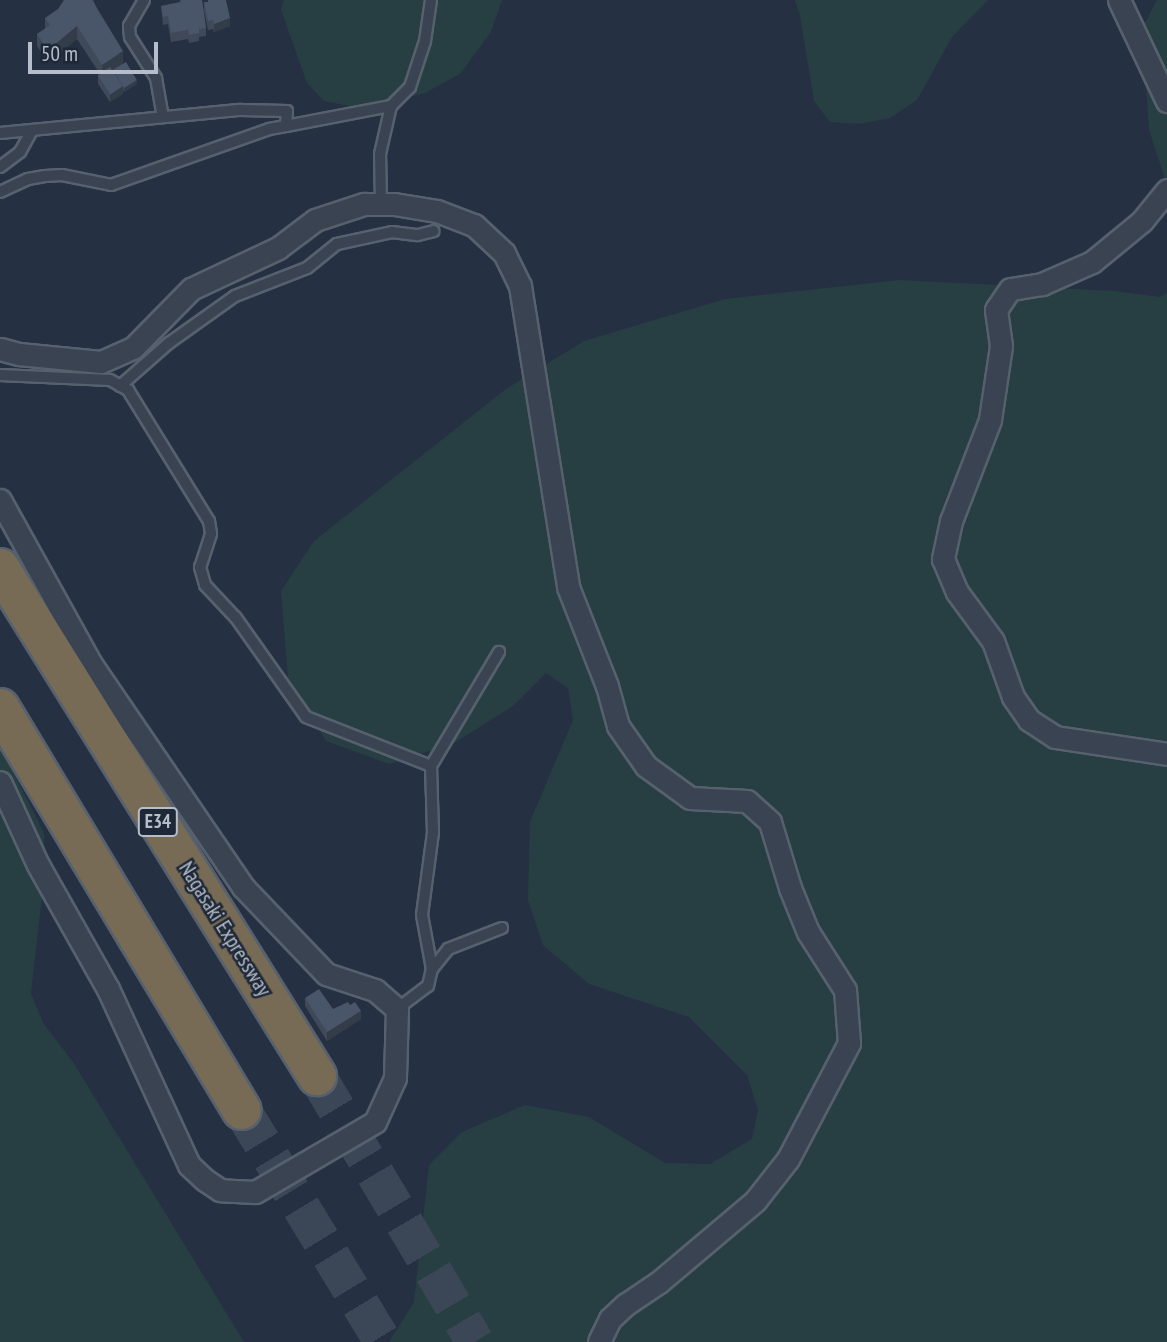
<!DOCTYPE html>
<style>
body{margin:0}
#map{position:relative;width:1167px;height:1342px;overflow:hidden;background:#253142;font-family:"PT Sans Narrow",sans-serif}
div>[style]{position:absolute}
[style*='--x']{left:calc(var(--x)*1px);top:calc(var(--y)*1px);width:calc(var(--w)*1px);rotate:calc(var(--a)*1deg)}
.green>*{inset:0;background:#273f43}
.motorway-tunnel>*{height:38px;margin-top:-19px;transform-origin:0;background:repeating-linear-gradient(90deg,#3b4657 0 38px,transparent 0 57px)}
.roads{filter:drop-shadow(2px 0 #57616e) drop-shadow(-2px 0 #57616e) drop-shadow(0 2px #57616e) drop-shadow(0 -2px #57616e)}
.service>*{height:10px;margin:-5px;padding:0 5px;transform-origin:5px;border-radius:5px;background:#394351}
.minor>*{height:21px;margin:-10.5px;padding:0 10.5px;transform-origin:10.5px;border-radius:10.5px;background:#394351}
.motorway>*{height:38px;margin:-19px;padding:0 19px;transform-origin:19px;border-radius:19px;background:#776b56}
.wall>*{inset:0;background:#3f4959}
.shaded-wall>*{inset:0;background:#333c49}
.building>*{inset:0;background:#495568;transform-origin:0 0}
span{translate:-50% -50%;white-space:nowrap;text-align:center;line-height:1.15;-webkit-text-stroke:5px #1e2837;paint-order:stroke}
.shield-label span{padding:2px 5px;background:#1e2837;border:2px solid;border-radius:5px;-webkit-text-stroke-width:0}
.shield-label{font-size:19px;color:#b6becb;font-weight:700}
.street-label{font-size:21px;color:#b6becb}
.scale{position:absolute;left:28px;top:42px;width:130px;height:32px;box-sizing:border-box;border:4px solid #b6becb;border-top:0;padding-left:9px;font-size:21px;line-height:24px;white-space:nowrap;color:#b6becb;-webkit-text-stroke:5px #1e2837;paint-order:stroke}
</style>
<div id="map">
<div class="green">
<div style="clip-path:polygon(284px 0,502px 0,491px 32px,460px 74px,425px 93px,360px 108px,324px 101px,307px 83px,281px 10px)"></div>
<div style="clip-path:polygon(795px 0,988px 0,952px 37px,917px 100px,890px 118px,860px 124px,830px 122px,814px 101px,800px 15px)"></div>
<div style="clip-path:polygon(1157px 0,1167px 0,1167px 185px,1149px 130px,1142px 28px)"></div>
<div style="clip-path:polygon(900px 280px,1114px 291px,1160px 297px,1167px 293px,1167px 1342px,389px 1342px,414px 1302px,429px 1165px,462px 1132px,525px 1105px,589px 1117px,665px 1163px,710px 1164px,752px 1139px,758px 1110px,747px 1075px,689px 1017px,589px 984px,543px 945px,528px 900px,530px 822px,573px 720px,568px 688px,546px 673px,513px 706px,454px 743px,389px 764px,326px 741px,288px 677px,281px 591px,314px 541px,506px 389px,584px 341px,725px 299px)"></div>
<div style="clip-path:polygon(0 746px,44px 833px,45px 870px,31px 993px,43px 1023px,73px 1062px,244px 1342px,0 1342px)"></div>
</div>
<div class="motorway-tunnel">
<div style="--x:317;--y:1076;--w:309;--a:59.3"></div>
<div style="--x:242;--y:1110;--w:271;--a:58.7"></div>
</div>
<div class="roads">
<div class="service">
<div style="--x:144;--y:0;--w:30;--a:120"></div>
<div style="--x:129;--y:26;--w:11;--a:85"></div>
<div style="--x:130;--y:37;--w:49;--a:57.6"></div>
<div style="--x:156;--y:78;--w:39;--a:80"></div>
<div style="--x:0;--y:133;--w:242;--a:-5.5"></div>
<div style="--x:241;--y:110;--w:46;--a:1.2"></div>
<div style="--x:287;--y:111;--w:15;--a:94"></div>
<div style="--x:286;--y:126;--w:107;--a:-10.8"></div>
<div style="--x:391;--y:106;--w:27;--a:-45"></div>
<div style="--x:410;--y:87;--w:48;--a:-71.9"></div>
<div style="--x:425;--y:41;--w:41;--a:-81.7"></div>
<div style="--x:0;--y:167;--w:25;--a:-37"></div>
<div style="--x:20;--y:152;--w:25;--a:-61"></div>
<div style="--x:0;--y:192;--w:31;--a:-25"></div>
<div style="--x:28;--y:179;--w:17;--a:-10"></div>
<div style="--x:45;--y:176;--w:17;--a:-3"></div>
<div style="--x:62;--y:175;--w:50;--a:11.5"></div>
<div style="--x:111;--y:185;--w:168;--a:-19.5"></div>
<div style="--x:269;--y:129;--w:17;--a:-10"></div>
<div style="--x:381;--y:204;--w:50;--a:-91.1"></div>
<div style="--x:380;--y:154;--w:49;--a:-77.1"></div>
<div style="--x:0;--y:375;--w:110;--a:2.6"></div>
<div style="--x:110;--y:380;--w:21;--a:29"></div>
<div style="--x:128;--y:390;--w:154;--a:58.3"></div>
<div style="--x:209;--y:521;--w:13;--a:81"></div>
<div style="--x:211;--y:534;--w:35;--a:108"></div>
<div style="--x:200;--y:567;--w:19;--a:74"></div>
<div style="--x:205;--y:585;--w:45;--a:46.8"></div>
<div style="--x:236;--y:618;--w:121;--a:54.7"></div>
<div style="--x:306;--y:717;--w:134;--a:21.4"></div>
<div style="--x:431;--y:766;--w:133;--a:-59.2"></div>
<div style="--x:120;--y:386;--w:65;--a:-41.3"></div>
<div style="--x:169;--y:343;--w:81;--a:-35.5"></div>
<div style="--x:235;--y:296;--w:77;--a:-21.3"></div>
<div style="--x:307;--y:268;--w:38;--a:-39"></div>
<div style="--x:337;--y:244;--w:56;--a:-12.3"></div>
<div style="--x:392;--y:232;--w:26;--a:7"></div>
<div style="--x:418;--y:235;--w:16;--a:-14"></div>
<div style="--x:432;--y:969;--w:26;--a:-51"></div>
<div style="--x:448;--y:949;--w:58;--a:-21.3"></div>
<div style="--x:397;--y:1009;--w:39;--a:-37"></div>
<div style="--x:428;--y:986;--w:17;--a:-77"></div>
<div style="--x:432;--y:969;--w:55;--a:-100.5"></div>
<div style="--x:422;--y:915;--w:83;--a:-82.4"></div>
<div style="--x:433;--y:833;--w:67;--a:-91.7"></div>
</div>
<div class="minor">
<div style="--x:1119;--y:0;--w:112;--a:64.6"></div>
<div style="--x:1167;--y:190;--w:40;--a:129"></div>
<div style="--x:1142;--y:221;--w:65;--a:140.6"></div>
<div style="--x:1092;--y:262;--w:55;--a:156.3"></div>
<div style="--x:1042;--y:284;--w:32;--a:171"></div>
<div style="--x:1010;--y:289;--w:25;--a:124"></div>
<div style="--x:996;--y:310;--w:36;--a:82"></div>
<div style="--x:1001;--y:346;--w:75;--a:98.5"></div>
<div style="--x:990;--y:420;--w:108;--a:111.1"></div>
<div style="--x:951;--y:521;--w:39;--a:102"></div>
<div style="--x:943;--y:559;--w:36;--a:67"></div>
<div style="--x:957;--y:592;--w:61;--a:53.7"></div>
<div style="--x:993;--y:641;--w:59;--a:70.3"></div>
<div style="--x:1013;--y:697;--w:28;--a:55"></div>
<div style="--x:1029;--y:720;--w:31;--a:33"></div>
<div style="--x:1055;--y:737;--w:113;--a:8.6"></div>
<div style="--x:0;--y:349;--w:20;--a:15"></div>
<div style="--x:19;--y:354;--w:82;--a:5.6"></div>
<div style="--x:101;--y:362;--w:35;--a:-24"></div>
<div style="--x:133;--y:348;--w:83;--a:-45.5"></div>
<div style="--x:191;--y:289;--w:96;--a:-25.2"></div>
<div style="--x:278;--y:248;--w:46;--a:-37.1"></div>
<div style="--x:315;--y:220;--w:52;--a:-18.1"></div>
<div style="--x:364;--y:204;--w:30;--a:0"></div>
<div style="--x:394;--y:204;--w:44;--a:9.2"></div>
<div style="--x:437;--y:211;--w:40;--a:21"></div>
<div style="--x:474;--y:225;--w:41;--a:43"></div>
<div style="--x:504;--y:253;--w:37;--a:64"></div>
<div style="--x:520;--y:286;--w:305;--a:80.9"></div>
<div style="--x:568;--y:587;--w:106;--a:68.5"></div>
<div style="--x:607;--y:686;--w:41;--a:74.6"></div>
<div style="--x:618;--y:726;--w:49;--a:55"></div>
<div style="--x:646;--y:766;--w:54;--a:36"></div>
<div style="--x:690;--y:798;--w:57;--a:3"></div>
<div style="--x:747;--y:801;--w:31;--a:42"></div>
<div style="--x:770;--y:822;--w:69;--a:73.1"></div>
<div style="--x:790;--y:888;--w:48;--a:67.8"></div>
<div style="--x:808;--y:932;--w:69;--a:57.5"></div>
<div style="--x:845;--y:990;--w:53;--a:85.7"></div>
<div style="--x:849;--y:1043;--w:131;--a:117.7"></div>
<div style="--x:788;--y:1159;--w:53;--a:128.2"></div>
<div style="--x:755;--y:1201;--w:126;--a:139.8"></div>
<div style="--x:659;--y:1282;--w:40;--a:146"></div>
<div style="--x:626;--y:1304;--w:22;--a:137"></div>
<div style="--x:610;--y:1319;--w:25;--a:116"></div>
<div style="--x:0;--y:500;--w:188;--a:61"></div>
<div style="--x:91;--y:664;--w:270;--a:55.7"></div>
<div style="--x:243;--y:887;--w:120;--a:46.3"></div>
<div style="--x:326;--y:974;--w:52;--a:18.1"></div>
<div style="--x:375;--y:990;--w:29;--a:41"></div>
<div style="--x:397;--y:1009;--w:69;--a:91.7"></div>
<div style="--x:395;--y:1078;--w:48;--a:114.4"></div>
<div style="--x:375;--y:1122;--w:139;--a:149.7"></div>
<div style="--x:255;--y:1192;--w:35;--a:-177"></div>
<div style="--x:220;--y:1190;--w:18;--a:-146"></div>
<div style="--x:205;--y:1180;--w:22;--a:-137"></div>
<div style="--x:189;--y:1165;--w:194;--a:-114.7"></div>
<div style="--x:108;--y:989;--w:142;--a:-119.4"></div>
<div style="--x:38;--y:865;--w:91;--a:-114.6"></div>
</div>
<div class="motorway">
<div style="--x:0;--y:568;--w:599;--a:58.04"></div>
<div style="--x:0;--y:708;--w:469;--a:59"></div>
</div>
</div>
<div class="wall">
<div style="clip-path:polygon(94px 0,94px 2px,123px 63px,137px 84px,124px 92px,123px 90px,123px 94px,110px 102px,98px 84px,98px 76px,100px 74px,77px 39px,48px 62px,37px 46px,37px 34px,45px 29px,45px 18px)"></div>
<div style="clip-path:polygon(180px 0,202px 0,206px 28px,206px 36px,199px 37px,199px 41px,189px 43px,188px 39px,171px 42px,168px 24px,163px 25px,161px 6px,180px 2px)"></div>
<div style="clip-path:polygon(204px 2px,230px 26px,214px 32px,213px 29px,208px 30px,204px 11px)"></div>
<div style="clip-path:polygon(305px 998px,333px 1009px,361px 1019px,327px 1041px,305px 1006px)"></div>
</div>
<div class="shaded-wall">
<div style="clip-path:polygon(230px 18px,230px 26px,214px 32px,214px 24px)"></div>
<div style="clip-path:polygon(77px 26px,77px 39px,48px 62px,48px 50px)"></div>
<div style="clip-path:polygon(123px 51px,123px 64px,102px 77px,102px 65px)"></div>
<div style="clip-path:polygon(137px 80px,137px 84px,124px 92px,124px 88px)"></div>
<div style="clip-path:polygon(123px 86px,123px 94px,110px 102px,110px 94px)"></div>
<div style="clip-path:polygon(361px 1011px,361px 1019px,327px 1041px,327px 1032px)"></div>
</div>
<div class="building">
<div style="clip-path:polygon(64px 0,92px 0,123px 51px,102px 65px,77px 26px,48px 50px,37px 34px,50px 25px,45px 18px,58px 9px)"></div>
<div style="clip-path:polygon(181px 0,202px 0,206px 28px,199px 29px,199px 33px,189px 35px,188px 30px,171px 33px,168px 16px,163px 17px,161px 6px,181px 2px)"></div>
<div style="clip-path:polygon(208px 0,226px 0,230px 18px,214px 24px,213px 20px,208px 21px,204px 2px,208px 2px)"></div>
<div style="left:126px;top:62px;width:21px;height:15px;rotate:59deg"></div>
<div style="left:110px;top:67px;width:23px;height:15px;rotate:56deg"></div>
<div style="clip-path:polygon(319px 989px,333px 1009px,348px 1002px,350px 1005px,355px 1002px,361px 1011px,327px 1032px,305px 998px)"></div>
</div>
<div class="shield-label">
<span style="left:158px;top:822px">E34</span>
</div>
<div class="street-label">
<span style="left:225px;top:929px;rotate:58deg">Nagasaki Expressway</span>
</div>
<div class="scale">50 m</div>
</div>
